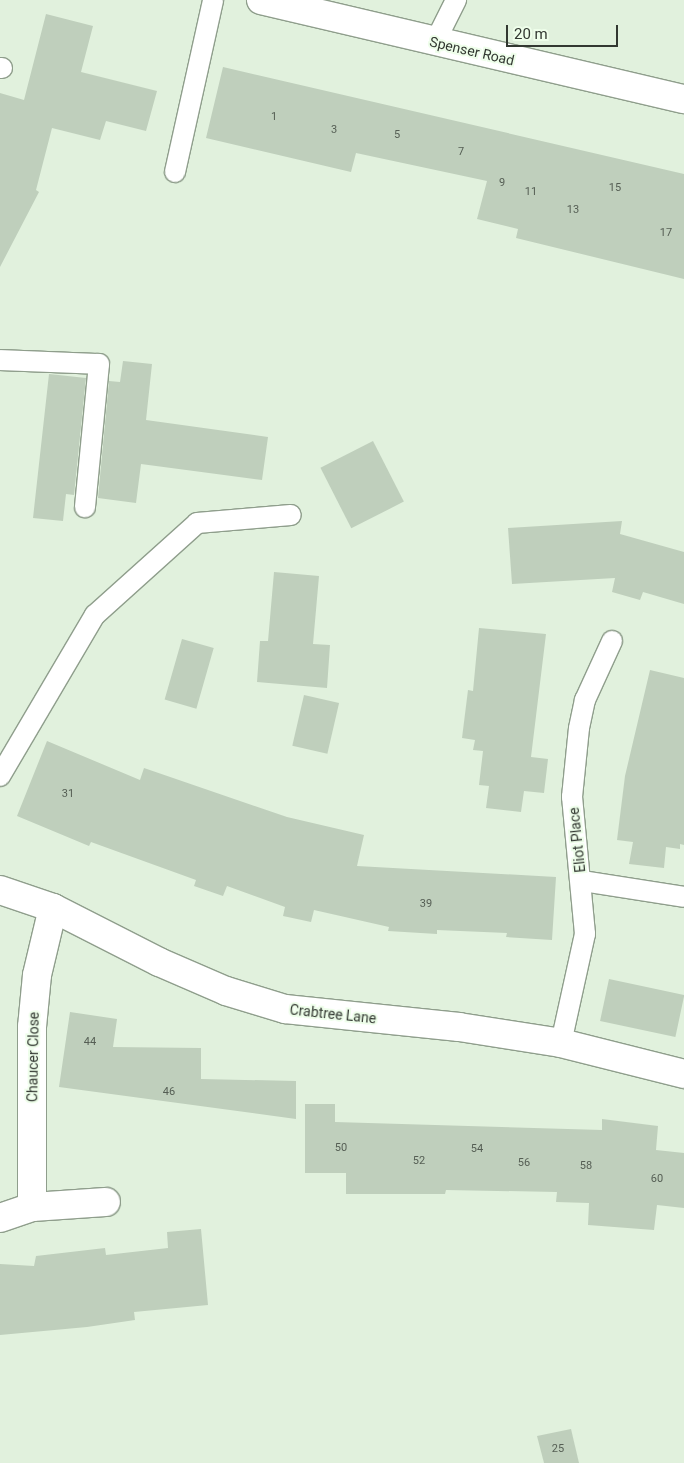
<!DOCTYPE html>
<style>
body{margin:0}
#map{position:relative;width:684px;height:1463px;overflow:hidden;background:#e1f1dd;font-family:Roboto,sans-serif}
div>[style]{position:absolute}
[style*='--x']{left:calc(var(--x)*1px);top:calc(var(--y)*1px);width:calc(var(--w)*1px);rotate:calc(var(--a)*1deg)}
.building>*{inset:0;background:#bfcfbc;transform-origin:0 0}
.roads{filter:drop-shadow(1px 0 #8f9e8c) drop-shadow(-1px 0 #8f9e8c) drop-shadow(0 1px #8f9e8c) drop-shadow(0 -1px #8f9e8c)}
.service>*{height:20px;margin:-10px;padding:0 10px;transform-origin:10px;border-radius:10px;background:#fff}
.minor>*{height:28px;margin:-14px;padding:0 14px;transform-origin:14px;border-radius:14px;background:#fff}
span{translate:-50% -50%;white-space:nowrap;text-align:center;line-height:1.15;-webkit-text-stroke:4px #eefeea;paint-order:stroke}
.number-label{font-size:11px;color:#555e54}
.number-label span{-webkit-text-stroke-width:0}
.street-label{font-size:14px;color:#323831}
.scale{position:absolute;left:506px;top:25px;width:112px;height:22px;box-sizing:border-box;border:2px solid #323831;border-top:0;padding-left:6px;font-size:15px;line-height:18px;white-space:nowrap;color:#323831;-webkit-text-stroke:4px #eefeea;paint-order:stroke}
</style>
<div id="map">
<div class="building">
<div style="clip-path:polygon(46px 14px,93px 26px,81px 72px,157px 91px,146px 131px,106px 121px,100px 140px,52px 128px,36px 190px,39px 192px,0 267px,0 93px,24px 100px)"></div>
<div style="clip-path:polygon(223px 67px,684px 174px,684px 279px,516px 238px,518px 229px,477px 219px,487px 181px,356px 153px,351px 172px,206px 138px)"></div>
<div style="clip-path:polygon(123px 361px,152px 364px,146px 420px,268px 437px,262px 480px,141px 464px,136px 503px,98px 498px,109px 381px,120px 382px)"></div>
<div style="clip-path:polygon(49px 374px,86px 378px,74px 495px,66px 494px,63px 521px,33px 518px)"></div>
<div style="left:373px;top:441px;width:68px;height:59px;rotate:63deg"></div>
<div style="clip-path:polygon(622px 521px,620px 534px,684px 552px,684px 604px,643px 592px,640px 600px,612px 592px,615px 578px,512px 584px,508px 528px)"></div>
<div style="clip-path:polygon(274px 572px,319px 576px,313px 644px,330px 645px,327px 688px,257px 682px,260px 641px,268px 641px)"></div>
<div style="clip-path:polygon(479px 628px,546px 634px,531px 757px,548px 759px,544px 793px,524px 791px,521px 812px,486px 808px,489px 786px,479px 785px,483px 751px,473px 750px,475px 740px,462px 738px,468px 690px,473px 691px)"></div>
<div style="left:182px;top:639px;width:33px;height:63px;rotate:16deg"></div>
<div style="clip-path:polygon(650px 670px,684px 678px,684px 845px,680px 844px,680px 849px,666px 847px,664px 868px,629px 864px,633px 842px,617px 840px,625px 776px)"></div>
<div style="left:304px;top:695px;width:36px;height:52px;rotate:13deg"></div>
<div style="clip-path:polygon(47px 741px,140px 780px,144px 768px,287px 817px,364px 835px,357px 866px,556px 877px,552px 940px,506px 937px,507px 933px,437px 930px,437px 934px,388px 931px,389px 927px,314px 910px,311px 922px,283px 916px,285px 907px,227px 886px,223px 896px,194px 886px,196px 880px,91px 842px,89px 846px,17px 816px)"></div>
<div style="left:609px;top:979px;width:77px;height:43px;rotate:12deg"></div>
<div style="clip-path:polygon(70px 1012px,117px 1019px,113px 1047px,201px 1048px,201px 1079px,296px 1081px,296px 1119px,59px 1087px)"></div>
<div style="clip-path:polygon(305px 1104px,335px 1104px,335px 1122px,602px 1130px,602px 1119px,658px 1126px,656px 1150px,684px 1153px,684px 1208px,657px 1205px,654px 1230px,588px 1225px,589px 1203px,556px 1202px,557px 1192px,446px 1190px,445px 1194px,346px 1194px,346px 1173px,305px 1173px)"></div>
<div style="clip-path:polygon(201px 1229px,208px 1305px,134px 1312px,135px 1320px,87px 1327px,0 1335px,0 1264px,34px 1266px,36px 1256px,105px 1248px,106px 1255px,168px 1248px,167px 1232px)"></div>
<div style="clip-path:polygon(571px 1429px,579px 1463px,544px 1463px,537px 1436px)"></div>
</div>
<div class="roads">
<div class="service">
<div style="--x:435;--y:42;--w:47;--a:-63.4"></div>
<div style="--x:0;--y:68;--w:2;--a:0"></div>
<div style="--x:175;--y:172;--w:176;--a:-77.5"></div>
<div style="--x:0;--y:360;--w:99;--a:2.3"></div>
<div style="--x:99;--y:364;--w:144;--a:95.6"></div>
<div style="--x:0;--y:776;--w:187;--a:-59.5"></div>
<div style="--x:95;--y:615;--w:137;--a:-42"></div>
<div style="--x:197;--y:523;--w:94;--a:-4.9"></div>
<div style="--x:582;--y:881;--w:103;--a:8.9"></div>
<div style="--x:561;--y:1043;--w:112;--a:-77.6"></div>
<div style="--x:585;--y:934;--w:138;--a:-95.4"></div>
<div style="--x:572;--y:797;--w:69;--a:-84.2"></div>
<div style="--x:579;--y:728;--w:29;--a:-78"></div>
<div style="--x:585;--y:700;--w:65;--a:-65.4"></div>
</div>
<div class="minor">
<div style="--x:261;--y:0;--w:434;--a:13.2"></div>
<div style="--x:0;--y:890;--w:56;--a:18.8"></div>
<div style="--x:53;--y:908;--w:119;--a:27"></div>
<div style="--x:159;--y:962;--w:73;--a:23.4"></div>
<div style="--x:226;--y:991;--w:62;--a:17"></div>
<div style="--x:285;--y:1009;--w:175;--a:5.9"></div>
<div style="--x:459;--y:1027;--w:103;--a:8.9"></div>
<div style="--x:561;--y:1043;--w:127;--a:14.1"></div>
<div style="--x:32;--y:1207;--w:180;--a:-90"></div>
<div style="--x:32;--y:1027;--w:52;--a:-84.5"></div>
<div style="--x:37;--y:975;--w:69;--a:-76.6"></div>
<div style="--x:0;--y:1218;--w:34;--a:-19"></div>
<div style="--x:32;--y:1207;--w:74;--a:-3.9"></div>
</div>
</div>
<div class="number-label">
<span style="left:274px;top:117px">1</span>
<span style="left:334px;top:130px">3</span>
<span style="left:397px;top:135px">5</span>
<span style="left:461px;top:152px">7</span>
<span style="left:502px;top:183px">9</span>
<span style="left:615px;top:188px">15</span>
<span style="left:531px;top:192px">11</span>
<span style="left:573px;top:210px">13</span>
<span style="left:666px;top:233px">17</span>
<span style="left:68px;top:794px">31</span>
<span style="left:426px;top:904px">39</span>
<span style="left:90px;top:1042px">44</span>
<span style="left:169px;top:1092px">46</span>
<span style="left:341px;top:1148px">50</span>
<span style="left:477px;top:1149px">54</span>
<span style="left:419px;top:1161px">52</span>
<span style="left:524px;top:1163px">56</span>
<span style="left:586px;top:1166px">58</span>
<span style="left:657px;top:1179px">60</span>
<span style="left:558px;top:1449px">25</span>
</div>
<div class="street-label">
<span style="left:472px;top:51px;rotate:13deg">Spenser Road</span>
<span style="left:577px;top:840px;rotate:-96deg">Eliot Place</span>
<span style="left:333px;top:1014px;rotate:6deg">Crabtree Lane</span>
<span style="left:33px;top:1057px;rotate:-89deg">Chaucer Close</span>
</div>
<div class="scale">20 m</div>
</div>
